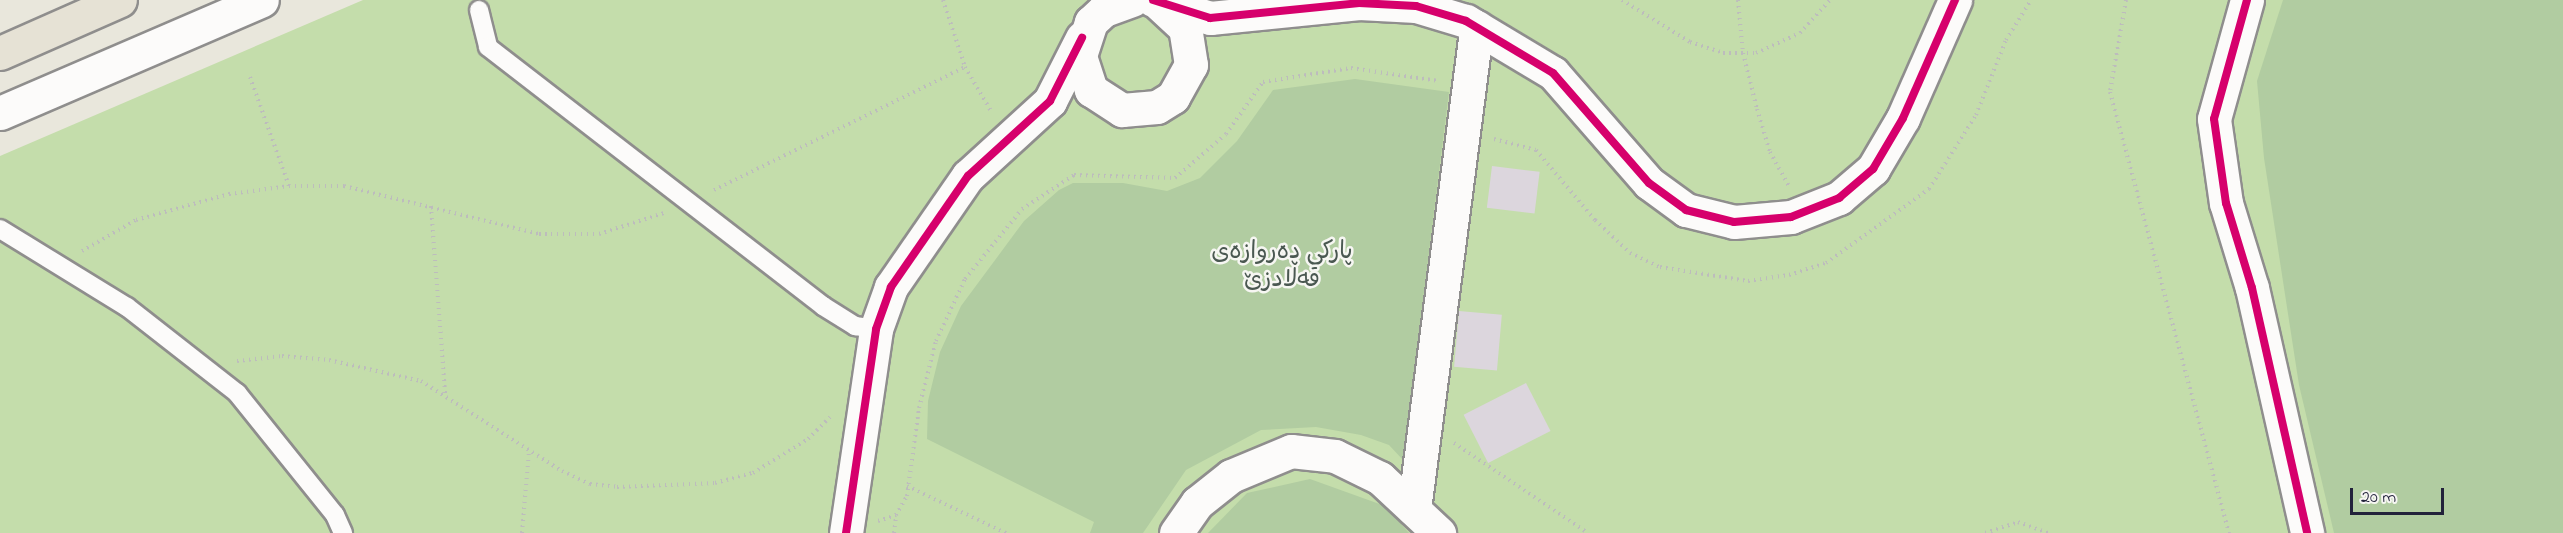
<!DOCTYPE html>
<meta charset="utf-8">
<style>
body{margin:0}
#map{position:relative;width:2563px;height:533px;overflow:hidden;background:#e9e7dc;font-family:"Indie Flower","Playpen Sans Arabic",sans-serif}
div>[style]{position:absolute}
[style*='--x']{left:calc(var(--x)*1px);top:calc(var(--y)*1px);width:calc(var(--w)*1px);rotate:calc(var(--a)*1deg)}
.green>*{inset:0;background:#c4ddab}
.forest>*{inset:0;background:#b1cca1}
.building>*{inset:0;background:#dcd6dd;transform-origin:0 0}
.path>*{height:4px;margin-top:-2px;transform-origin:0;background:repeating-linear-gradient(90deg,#bdbcbd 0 1.5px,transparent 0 6px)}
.roads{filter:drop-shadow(2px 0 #8f8e8d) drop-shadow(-2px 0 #8f8e8d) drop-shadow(0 2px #8f8e8d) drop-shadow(0 -2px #8f8e8d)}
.lane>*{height:18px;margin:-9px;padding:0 9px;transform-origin:9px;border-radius:9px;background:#fcfbfa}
.street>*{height:33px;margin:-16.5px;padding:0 16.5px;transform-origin:16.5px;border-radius:16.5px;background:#fcfbfa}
.primary>*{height:33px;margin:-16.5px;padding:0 16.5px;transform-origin:16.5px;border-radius:16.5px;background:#e6e2d5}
.cycleway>*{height:8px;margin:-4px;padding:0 4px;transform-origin:4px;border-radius:4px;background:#d6006c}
span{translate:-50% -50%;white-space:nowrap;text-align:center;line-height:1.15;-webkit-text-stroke:5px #f6f6f2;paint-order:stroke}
.park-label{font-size:24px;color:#4a5851}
.scale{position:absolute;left:2350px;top:488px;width:94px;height:27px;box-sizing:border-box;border:3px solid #22223b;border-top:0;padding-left:8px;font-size:18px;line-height:21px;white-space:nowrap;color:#22223b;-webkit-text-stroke:4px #f6f6f2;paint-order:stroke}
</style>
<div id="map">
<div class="green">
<div style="clip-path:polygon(363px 0,2563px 0,2563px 533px,0 533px,0 156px)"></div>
</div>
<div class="forest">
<div style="clip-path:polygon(2283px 0,2563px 0,2563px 533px,2334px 533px,2299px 385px,2264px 158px,2257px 81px)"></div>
<div style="clip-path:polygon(1355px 79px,1449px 92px,1403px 460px,1389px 445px,1361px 435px,1316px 427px,1261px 430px,1186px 470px,1143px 533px,1090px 533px,1094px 522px,927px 439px,928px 401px,940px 352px,961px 306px,1024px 221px,1059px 190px,1073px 183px,1123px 183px,1167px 191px,1200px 178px,1237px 141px,1273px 90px)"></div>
<div style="clip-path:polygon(1310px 479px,1385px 506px,1409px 533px,1208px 533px,1247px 493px)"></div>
</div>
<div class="building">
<div style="left:1492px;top:166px;width:48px;height:42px;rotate:7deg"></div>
<div style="left:1459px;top:311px;width:43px;height:56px;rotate:5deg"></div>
<div style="left:1526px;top:383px;width:54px;height:70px;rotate:63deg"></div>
</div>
<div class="path">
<div style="--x:943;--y:0;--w:71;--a:71.8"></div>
<div style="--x:965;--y:67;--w:51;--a:59.4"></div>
<div style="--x:1622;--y:0;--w:80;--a:31.7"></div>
<div style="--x:1690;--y:42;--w:35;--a:18"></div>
<div style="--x:1723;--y:53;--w:33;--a:0"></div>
<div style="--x:1756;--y:53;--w:48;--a:-24.4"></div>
<div style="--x:1800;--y:33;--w:45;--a:-47.7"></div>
<div style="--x:1738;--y:0;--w:53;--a:84.6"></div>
<div style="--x:1743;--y:53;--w:58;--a:76"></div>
<div style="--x:1757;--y:109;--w:45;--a:73.2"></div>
<div style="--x:1770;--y:152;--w:38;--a:61"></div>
<div style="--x:2126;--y:0;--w:93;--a:99.9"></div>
<div style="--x:2110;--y:92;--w:457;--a:74.9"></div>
<div style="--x:250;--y:77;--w:116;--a:70.3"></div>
<div style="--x:1494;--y:139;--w:43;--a:14.7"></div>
<div style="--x:1536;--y:150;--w:92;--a:49.9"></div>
<div style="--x:1595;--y:220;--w:48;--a:43.3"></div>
<div style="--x:1630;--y:253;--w:33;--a:25"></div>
<div style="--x:1660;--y:267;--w:89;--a:9"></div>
<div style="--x:1748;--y:281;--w:41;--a:-8.3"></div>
<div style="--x:1789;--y:275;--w:39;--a:-18"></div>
<div style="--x:1826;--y:263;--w:127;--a:-35.7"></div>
<div style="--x:1929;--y:189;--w:88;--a:-57.6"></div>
<div style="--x:1976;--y:115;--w:81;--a:-68.2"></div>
<div style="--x:2006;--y:40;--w:47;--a:-58"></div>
<div style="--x:714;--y:190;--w:280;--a:-26.1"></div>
<div style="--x:431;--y:206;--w:188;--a:85.7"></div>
<div style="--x:82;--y:251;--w:62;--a:-29.9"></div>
<div style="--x:136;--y:220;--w:97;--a:-15.6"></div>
<div style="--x:229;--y:194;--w:61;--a:-7.6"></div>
<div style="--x:289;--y:186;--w:55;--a:0"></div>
<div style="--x:344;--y:186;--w:201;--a:13.8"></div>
<div style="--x:539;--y:234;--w:60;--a:0"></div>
<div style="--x:599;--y:234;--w:68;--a:-17.9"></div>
<div style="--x:237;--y:361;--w:45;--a:-6.3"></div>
<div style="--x:282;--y:356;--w:47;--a:4.9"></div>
<div style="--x:329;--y:360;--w:94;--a:12.9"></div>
<div style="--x:421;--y:381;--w:167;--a:32.6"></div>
<div style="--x:562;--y:471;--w:31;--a:25"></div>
<div style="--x:590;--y:484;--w:27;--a:6"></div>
<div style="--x:617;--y:487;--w:98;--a:-2.3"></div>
<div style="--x:715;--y:483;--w:39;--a:-15"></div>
<div style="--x:753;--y:473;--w:65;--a:-31.7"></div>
<div style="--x:808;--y:439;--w:31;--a:-45"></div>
<div style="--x:1454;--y:443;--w:161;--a:33.9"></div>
<div style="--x:907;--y:486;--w:110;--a:25.4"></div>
<div style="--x:878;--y:521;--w:19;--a:-18"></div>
<div style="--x:896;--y:515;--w:22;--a:-60"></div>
<div style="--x:907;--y:496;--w:89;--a:-82.2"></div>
<div style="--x:919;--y:408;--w:69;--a:-75.8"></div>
<div style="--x:936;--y:341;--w:68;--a:-64.9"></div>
<div style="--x:965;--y:279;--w:90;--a:-50.8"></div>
<div style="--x:1022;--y:209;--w:62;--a:-33.2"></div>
<div style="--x:1074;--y:175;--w:101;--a:1.7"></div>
<div style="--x:1175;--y:178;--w:67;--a:-40.8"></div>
<div style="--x:1226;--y:134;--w:64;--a:-54.6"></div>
<div style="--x:1263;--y:82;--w:89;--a:-9"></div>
<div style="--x:1351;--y:68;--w:89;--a:8.4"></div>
<div style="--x:522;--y:533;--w:81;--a:-85.1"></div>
<div style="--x:894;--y:533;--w:17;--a:-83"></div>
<div style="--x:1985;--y:533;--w:35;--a:-18"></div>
<div style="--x:2018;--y:522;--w:33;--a:20"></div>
</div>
<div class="roads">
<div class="lane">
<div style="--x:479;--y:10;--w:38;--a:76"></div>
<div style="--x:488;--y:47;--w:423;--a:37.7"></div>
<div style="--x:823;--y:306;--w:38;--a:32"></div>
<div style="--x:855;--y:326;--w:21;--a:8"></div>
<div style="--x:0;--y:229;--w:149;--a:31.6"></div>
<div style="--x:127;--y:307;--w:140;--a:38"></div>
<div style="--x:237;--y:393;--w:156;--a:51.2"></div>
<div style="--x:335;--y:515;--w:20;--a:66"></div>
</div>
<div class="street">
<div style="--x:1132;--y:0;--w:30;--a:160"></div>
<div style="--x:1104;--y:10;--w:18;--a:137"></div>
<div style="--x:1091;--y:22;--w:36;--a:108"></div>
<div style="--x:1080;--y:56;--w:36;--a:72"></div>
<div style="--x:1091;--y:90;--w:37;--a:33"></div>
<div style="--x:1122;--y:110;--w:35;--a:-5"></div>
<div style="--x:1157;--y:107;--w:19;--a:-32"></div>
<div style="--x:1173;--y:97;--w:37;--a:-61"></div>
<div style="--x:1191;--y:65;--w:37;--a:-99"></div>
<div style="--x:1185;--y:28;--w:35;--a:-137"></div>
<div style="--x:1153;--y:0;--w:60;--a:17.5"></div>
<div style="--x:1210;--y:18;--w:150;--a:-5.7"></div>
<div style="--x:1359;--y:3;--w:57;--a:3"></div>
<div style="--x:1416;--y:6;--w:52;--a:16.7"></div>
<div style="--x:1466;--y:21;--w:101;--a:30.9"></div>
<div style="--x:1553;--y:73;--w:146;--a:48.9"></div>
<div style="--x:1649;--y:183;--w:46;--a:36.1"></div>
<div style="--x:1686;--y:210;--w:49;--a:14"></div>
<div style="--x:1734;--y:222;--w:57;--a:-5"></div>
<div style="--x:1791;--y:217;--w:52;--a:-21.6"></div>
<div style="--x:1839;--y:198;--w:45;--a:-40.5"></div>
<div style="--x:1873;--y:169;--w:59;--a:-59.5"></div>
<div style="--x:1903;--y:118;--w:129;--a:-66.2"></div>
<div style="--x:2247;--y:0;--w:123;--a:105.5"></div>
<div style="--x:2214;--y:119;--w:85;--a:81.9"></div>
<div style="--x:2226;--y:203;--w:89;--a:73"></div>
<div style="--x:2252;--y:288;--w:251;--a:77.3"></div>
<div style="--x:0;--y:113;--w:285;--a:-23.3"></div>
<div style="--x:1414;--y:509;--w:486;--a:-82.6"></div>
<div style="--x:846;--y:533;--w:206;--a:-81.6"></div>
<div style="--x:876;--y:329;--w:45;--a:-70.3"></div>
<div style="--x:891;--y:287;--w:135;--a:-55.3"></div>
<div style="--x:968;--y:176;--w:111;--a:-42.4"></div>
<div style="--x:1050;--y:101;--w:71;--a:-63.1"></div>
<div style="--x:1176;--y:533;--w:37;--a:-55"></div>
<div style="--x:1197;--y:503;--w:43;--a:-38.5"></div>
<div style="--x:1231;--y:476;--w:65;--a:-22.6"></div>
<div style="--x:1291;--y:451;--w:44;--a:6.5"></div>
<div style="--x:1335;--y:456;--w:50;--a:26.1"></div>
<div style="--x:1380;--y:478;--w:81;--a:43"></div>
</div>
<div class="primary">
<div style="--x:0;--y:53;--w:131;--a:-23.8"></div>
</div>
</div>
<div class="cycleway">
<div style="--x:1153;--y:0;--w:60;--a:17.5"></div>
<div style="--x:1210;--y:18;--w:150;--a:-5.7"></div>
<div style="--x:1359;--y:3;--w:57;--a:3"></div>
<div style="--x:1416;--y:6;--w:52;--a:16.7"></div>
<div style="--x:1466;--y:21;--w:101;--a:30.9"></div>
<div style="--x:1553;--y:73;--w:146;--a:48.9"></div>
<div style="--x:1649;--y:183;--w:46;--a:36.1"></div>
<div style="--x:1686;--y:210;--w:49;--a:14"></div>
<div style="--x:1734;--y:222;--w:57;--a:-5"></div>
<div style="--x:1791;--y:217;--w:52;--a:-21.6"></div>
<div style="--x:1839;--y:198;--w:45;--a:-40.5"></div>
<div style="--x:1873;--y:169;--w:59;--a:-59.5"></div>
<div style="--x:1903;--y:118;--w:129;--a:-66.2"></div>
<div style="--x:2247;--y:0;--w:123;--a:105.5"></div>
<div style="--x:2214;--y:119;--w:85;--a:81.9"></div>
<div style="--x:2226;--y:203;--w:89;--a:73"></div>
<div style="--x:2252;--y:288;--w:251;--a:77.3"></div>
<div style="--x:846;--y:533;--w:206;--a:-81.6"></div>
<div style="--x:876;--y:329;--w:45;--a:-70.3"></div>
<div style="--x:891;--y:287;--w:135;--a:-55.3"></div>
<div style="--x:968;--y:176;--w:111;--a:-42.4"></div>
<div style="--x:1050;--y:101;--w:71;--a:-63.1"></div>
</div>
<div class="park-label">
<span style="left:1282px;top:267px">پارکی دەروازەی<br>قەڵادزێ</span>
</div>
<div class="scale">20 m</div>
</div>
